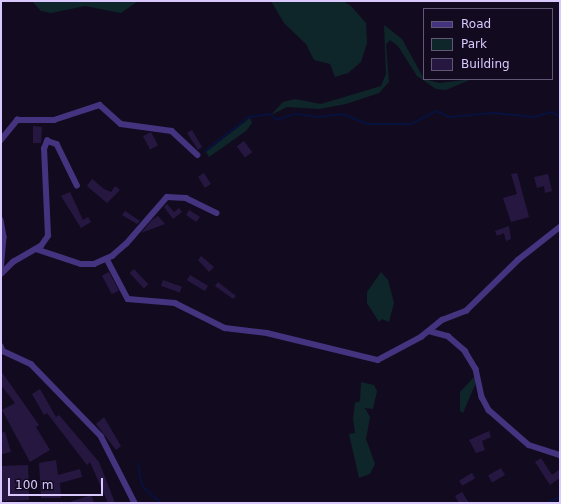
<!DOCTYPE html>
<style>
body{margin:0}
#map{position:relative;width:561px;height:504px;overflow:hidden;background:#120b1f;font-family:"DejaVu Sans",sans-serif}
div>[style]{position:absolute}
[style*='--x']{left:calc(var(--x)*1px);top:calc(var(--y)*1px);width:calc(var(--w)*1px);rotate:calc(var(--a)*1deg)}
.green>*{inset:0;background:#0e2629}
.stream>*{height:2px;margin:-1px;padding:0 1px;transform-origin:1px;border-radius:1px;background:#07113d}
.building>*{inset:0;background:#261741;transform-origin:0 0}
.street>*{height:5.5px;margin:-2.75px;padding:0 2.75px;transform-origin:2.75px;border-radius:2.75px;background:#443480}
span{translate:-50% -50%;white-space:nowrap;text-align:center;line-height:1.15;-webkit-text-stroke:4px #120b1f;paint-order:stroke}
.frame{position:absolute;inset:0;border:2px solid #d9c9ff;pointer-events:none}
.legend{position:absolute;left:423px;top:8px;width:130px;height:72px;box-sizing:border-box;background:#120b1f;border:1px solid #625779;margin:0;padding:5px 7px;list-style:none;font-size:12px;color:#d9c9ff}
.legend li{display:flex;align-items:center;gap:8px;height:20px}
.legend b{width:20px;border:1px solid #625779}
.scale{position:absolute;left:8px;top:478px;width:95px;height:18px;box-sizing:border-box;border:2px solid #d9c9ff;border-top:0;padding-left:5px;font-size:12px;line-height:14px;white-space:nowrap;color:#d9c9ff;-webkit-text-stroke:3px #120b1f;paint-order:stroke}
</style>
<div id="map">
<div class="green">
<div style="clip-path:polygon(32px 1px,138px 1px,121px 13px,85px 6px,51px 13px,41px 11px)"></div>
<div style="clip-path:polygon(271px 1px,343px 1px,351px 6px,366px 23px,367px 43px,361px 62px,348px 73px,335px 77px,330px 64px,314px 60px,306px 44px,284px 23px)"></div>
<div style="clip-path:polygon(384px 25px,402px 39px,424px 79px,440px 83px,472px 79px,446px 90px,436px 89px,417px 76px,398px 46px,390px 40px,386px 44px,389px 82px,379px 93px,346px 104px,319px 109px,287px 107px,271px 115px,283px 102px,295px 99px,321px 104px,381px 86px,386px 74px)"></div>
<div style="clip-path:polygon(250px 118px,252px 123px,246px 131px,209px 157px,206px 152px)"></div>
<div style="clip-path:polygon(381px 272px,388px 280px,394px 303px,389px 322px,382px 319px,379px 322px,367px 303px,367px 292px)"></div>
<div style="clip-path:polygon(476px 375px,477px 380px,463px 413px,460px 411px,460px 392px)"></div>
<div style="clip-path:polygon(361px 382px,374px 385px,377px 391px,373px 409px,365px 408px,370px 417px,366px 439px,375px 464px,370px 474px,359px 478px,349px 434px,355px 433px,353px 419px,355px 403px,360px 401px)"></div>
</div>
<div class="stream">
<div style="--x:205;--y:151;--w:56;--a:-37.7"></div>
<div style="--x:249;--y:117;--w:21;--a:-8"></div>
<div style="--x:270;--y:114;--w:8;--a:45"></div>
<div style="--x:276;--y:120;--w:21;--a:-17"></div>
<div style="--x:296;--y:114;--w:22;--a:8"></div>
<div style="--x:318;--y:117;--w:24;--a:-7"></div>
<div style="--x:342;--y:114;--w:28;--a:21"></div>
<div style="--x:368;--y:124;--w:43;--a:0"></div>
<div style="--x:411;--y:124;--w:29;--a:-27"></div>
<div style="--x:437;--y:111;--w:13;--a:27"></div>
<div style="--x:449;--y:117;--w:45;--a:-5.1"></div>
<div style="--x:494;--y:113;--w:41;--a:5.6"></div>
<div style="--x:535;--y:117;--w:16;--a:-18"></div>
<div style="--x:550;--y:112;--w:11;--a:22"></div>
<div style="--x:138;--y:463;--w:23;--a:80"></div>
<div style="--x:142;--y:486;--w:25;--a:42"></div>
<div style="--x:547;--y:503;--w:14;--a:-25"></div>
</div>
<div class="building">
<div style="clip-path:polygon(33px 126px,42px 127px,41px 143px,33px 143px)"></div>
<div style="clip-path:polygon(192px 130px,202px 147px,198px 150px,187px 133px)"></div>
<div style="left:151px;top:132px;width:15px;height:9px;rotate:62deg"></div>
<div style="left:244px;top:141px;width:14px;height:9px;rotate:54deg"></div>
<div style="left:204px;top:173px;width:13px;height:7px;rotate:58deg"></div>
<div style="clip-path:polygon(517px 173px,529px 217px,511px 222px,503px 198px,517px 194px,511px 174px)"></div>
<div style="clip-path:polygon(548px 174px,552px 191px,545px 193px,544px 186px,537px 188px,534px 177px)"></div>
<div style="clip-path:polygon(92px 179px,104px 189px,111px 192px,115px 186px,120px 190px,107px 203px,87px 186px)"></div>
<div style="clip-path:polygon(70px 192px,83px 220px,88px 217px,91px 222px,81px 228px,61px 196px)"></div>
<div style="clip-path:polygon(167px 204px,174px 212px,179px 208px,182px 212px,173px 219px,164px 207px)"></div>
<div style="clip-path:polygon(189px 210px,200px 217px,196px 222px,186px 215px)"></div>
<div style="clip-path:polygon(125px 211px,140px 221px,137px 224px,122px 215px)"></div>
<div style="clip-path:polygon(158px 216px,165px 224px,141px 233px,152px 220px)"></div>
<div style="clip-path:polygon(509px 226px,511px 239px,506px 241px,504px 233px,497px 236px,495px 231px)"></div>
<div style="clip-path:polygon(201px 256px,214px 267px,209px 272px,198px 260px)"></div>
<div style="left:134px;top:269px;width:21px;height:6px;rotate:47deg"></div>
<div style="left:109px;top:272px;width:21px;height:8px;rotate:62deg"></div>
<div style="left:190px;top:275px;width:21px;height:6px;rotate:31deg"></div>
<div style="left:163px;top:280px;width:20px;height:6px;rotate:20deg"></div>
<div style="clip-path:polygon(218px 282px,236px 296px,233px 299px,215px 286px)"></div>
<div style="clip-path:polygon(1px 371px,39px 425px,36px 427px,50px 450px,30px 462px,2px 410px,15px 403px,1px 385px)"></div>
<div style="clip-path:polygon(40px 389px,56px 417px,59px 415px,99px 462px,115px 503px,108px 503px,90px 462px,87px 465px,47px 413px,44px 415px,32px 394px)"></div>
<div style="clip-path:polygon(104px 417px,121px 446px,116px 450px,96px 424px)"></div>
<div style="clip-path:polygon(489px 431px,491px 437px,482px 441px,485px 450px,476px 453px,469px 440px)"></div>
<div style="clip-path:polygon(5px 432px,11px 452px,2px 454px,1px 433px)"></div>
<div style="clip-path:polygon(541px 458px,552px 475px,560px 469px,560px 478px,550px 485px,535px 462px)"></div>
<div style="clip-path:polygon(56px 460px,58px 475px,80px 469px,82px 477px,60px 483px,61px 498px,41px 498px,39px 463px)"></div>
<div style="left:28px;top:465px;width:35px;height:27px;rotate:88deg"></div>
<div style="left:501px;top:468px;width:8px;height:15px;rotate:60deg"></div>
<div style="left:472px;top:473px;width:6px;height:15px;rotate:59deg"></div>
<div style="clip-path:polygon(462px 492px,469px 503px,459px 503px,455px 496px)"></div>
<div style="clip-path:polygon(91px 495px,94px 502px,70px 503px,70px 502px)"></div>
</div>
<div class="street">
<div style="--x:1;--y:140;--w:26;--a:-51"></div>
<div style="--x:17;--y:120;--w:37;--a:0"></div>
<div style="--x:54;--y:120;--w:48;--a:-18.1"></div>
<div style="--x:100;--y:105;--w:28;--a:42"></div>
<div style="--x:121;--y:124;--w:51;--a:7.8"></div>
<div style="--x:172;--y:131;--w:35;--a:43"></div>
<div style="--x:1;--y:220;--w:17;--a:80"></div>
<div style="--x:4;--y:237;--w:33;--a:95"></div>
<div style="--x:36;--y:249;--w:47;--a:18.4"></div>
<div style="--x:81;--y:264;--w:13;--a:0"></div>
<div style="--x:94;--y:264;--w:20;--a:-24"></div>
<div style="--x:112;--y:256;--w:18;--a:-41"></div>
<div style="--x:126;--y:244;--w:62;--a:-48.9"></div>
<div style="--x:167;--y:197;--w:19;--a:3"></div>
<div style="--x:186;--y:198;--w:34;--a:26"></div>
<div style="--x:107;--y:259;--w:45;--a:62.3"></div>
<div style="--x:128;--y:299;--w:47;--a:4.9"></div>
<div style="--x:175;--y:303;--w:56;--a:26.6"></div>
<div style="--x:225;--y:328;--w:42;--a:6.8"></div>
<div style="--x:267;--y:333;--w:114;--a:13.7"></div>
<div style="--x:378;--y:360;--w:49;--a:-28.1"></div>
<div style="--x:421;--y:337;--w:27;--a:-39"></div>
<div style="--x:442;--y:320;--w:26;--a:-21"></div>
<div style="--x:466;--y:311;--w:73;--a:-44.4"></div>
<div style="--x:518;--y:260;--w:53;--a:-38.2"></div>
<div style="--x:1;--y:274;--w:17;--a:-45"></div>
<div style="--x:13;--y:262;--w:32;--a:-30"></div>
<div style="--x:41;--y:246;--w:12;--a:-55"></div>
<div style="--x:48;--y:236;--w:87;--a:-92.6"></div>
<div style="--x:44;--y:149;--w:9;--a:-69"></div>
<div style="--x:47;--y:141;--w:10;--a:17"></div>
<div style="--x:57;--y:144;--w:46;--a:64"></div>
<div style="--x:429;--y:331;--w:20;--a:15"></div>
<div style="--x:448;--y:336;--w:23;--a:41"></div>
<div style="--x:465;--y:351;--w:21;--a:59"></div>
<div style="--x:476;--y:369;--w:29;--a:78"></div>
<div style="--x:482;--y:397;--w:15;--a:62"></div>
<div style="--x:489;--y:410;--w:53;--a:41.2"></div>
<div style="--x:529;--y:445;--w:33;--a:18"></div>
<div style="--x:1;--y:346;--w:5;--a:68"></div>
<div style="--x:3;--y:351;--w:31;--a:25"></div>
<div style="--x:31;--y:364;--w:100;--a:45.8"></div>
<div style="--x:101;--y:436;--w:75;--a:63.1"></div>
</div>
<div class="frame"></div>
<ul class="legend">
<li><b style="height:5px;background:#443480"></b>Road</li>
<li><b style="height:11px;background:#0e2629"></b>Park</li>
<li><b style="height:11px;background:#261741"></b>Building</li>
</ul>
<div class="scale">100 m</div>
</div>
